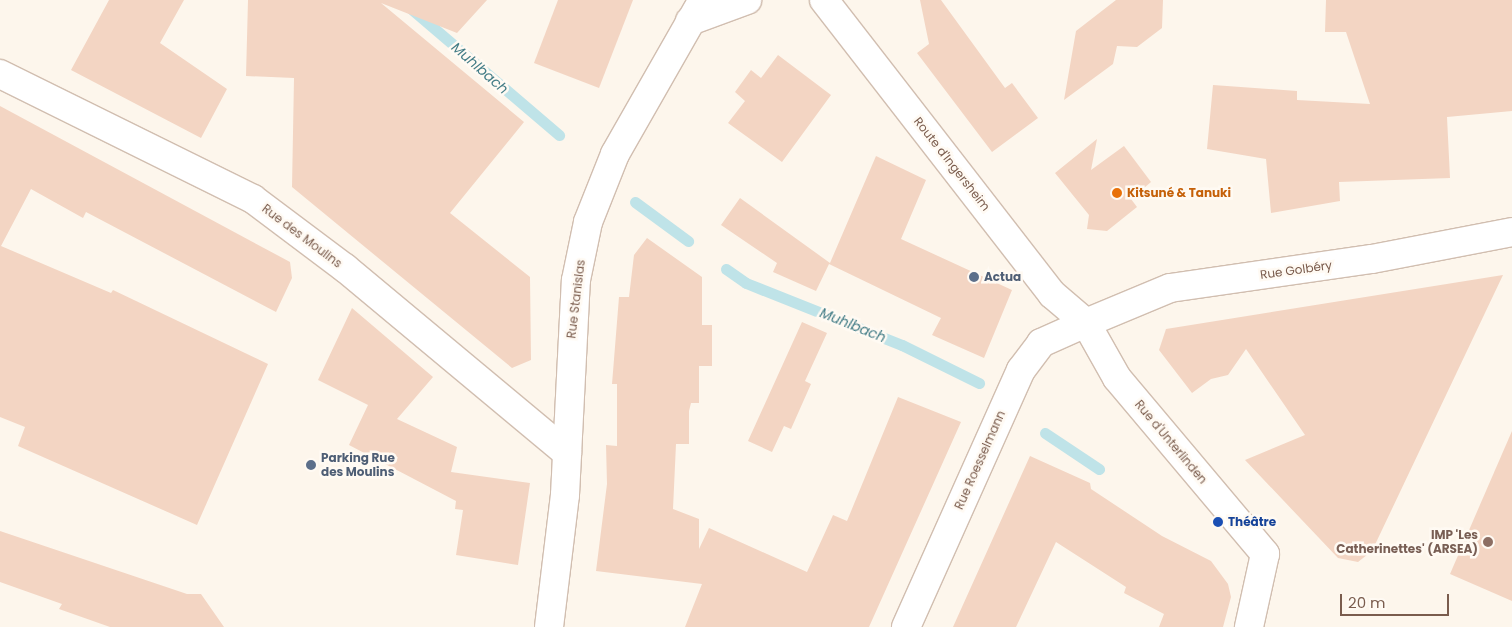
<!DOCTYPE html>
<meta charset="utf-8">
<style>
body{margin:0}
#map{position:relative;width:1512px;height:627px;overflow:hidden;background:#fdf6ec;font-family:Poppins,sans-serif}
div>[style]{position:absolute}
[style*='--x']{left:calc(var(--x)*1px);top:calc(var(--y)*1px);width:calc(var(--w)*1px);rotate:calc(var(--a)*1deg)}
.stream>*{height:11px;margin:-5.5px;padding:0 5.5px;transform-origin:5.5px;border-radius:5.5px;background:#bfe3e8}
.building>*{inset:0;background:#f3d5c3}
.roads{filter:drop-shadow(1px 0 #d1beb0) drop-shadow(-1px 0 #d1beb0) drop-shadow(0 1px #d1beb0) drop-shadow(0 -1px #d1beb0)}
.minor>*{height:28px;margin:-14px;padding:0 14px;transform-origin:14px;border-radius:14px;background:#fff}
.tertiary>*{height:28px;margin:-14px;padding:0 14px;transform-origin:14px;border-radius:14px;background:#fff}
.secondary>*{height:28px;margin:-14px;padding:0 14px;transform-origin:14px;border-radius:14px;background:#fff}
.dots>*{width:14px;height:14px;translate:-50% -50%;box-sizing:border-box;border:2px solid #fffaf3;border-radius:50%}
span{translate:-50% -50%;white-space:nowrap;text-align:center;line-height:1.15;-webkit-text-stroke:5px #fffaf3;paint-order:stroke}
.street-label{font-size:12px;color:#7a5c4d}
.food-label{font-size:12px;color:#c56008;font-weight:700}
.left{translate:0 -50%;text-align:left}
.service-label{font-size:12px;color:#4e5e75;font-weight:700}
.transit-label{font-size:12px;color:#164399;font-weight:700}
.education-label{font-size:12px;color:#785e54;font-weight:700}
.right{translate:-100% -50%;text-align:right}
.water-label{font-size:14px;color:#437c86;font-style:italic}
.scale{position:absolute;left:1340px;top:594px;width:109px;height:22px;box-sizing:border-box;border:2px solid #7a5c4d;border-top:0;padding-left:6px;font-size:15px;line-height:18px;white-space:nowrap;color:#7a5c4d;-webkit-text-stroke:4px #fffaf3;paint-order:stroke}
</style>
<div id="map">
<div class="stream">
<div style="--x:401;--y:0;--w:208;--a:40.5"></div>
<div style="--x:635;--y:202;--w:66;--a:36.3"></div>
<div style="--x:726;--y:269;--w:24;--a:35"></div>
<div style="--x:746;--y:283;--w:168;--a:21.7"></div>
<div style="--x:902;--y:345;--w:86;--a:26.3"></div>
<div style="--x:1045;--y:433;--w:65;--a:33.7"></div>
</div>
<div class="building">
<div style="clip-path:polygon(109px 0,184px 0,160px 43px,227px 89px,201px 138px,71px 70px)"></div>
<div style="clip-path:polygon(248px 0,487px 0,457px 33px,381px 3px,524px 122px,450px 213px,530px 277px,531px 360px,512px 368px,292px 187px,294px 78px,246px 76px)"></div>
<div style="clip-path:polygon(558px 0,633px 0,599px 88px,534px 63px)"></div>
<div style="clip-path:polygon(920px 0,941px 0,1005px 88px,1012px 83px,1038px 118px,992px 152px,917px 53px,929px 44px)"></div>
<div style="clip-path:polygon(1116px 0,1163px 0,1162px 28px,1137px 47px,1117px 46px,1113px 64px,1064px 100px,1076px 31px)"></div>
<div style="clip-path:polygon(1326px 0,1512px 0,1512px 111px,1447px 117px,1450px 178px,1339px 182px,1340px 201px,1271px 213px,1266px 159px,1207px 149px,1213px 85px,1297px 91px,1297px 100px,1370px 104px,1346px 32px,1325px 32px)"></div>
<div style="clip-path:polygon(778px 55px,831px 95px,782px 162px,728px 123px,745px 101px,735px 92px,751px 70px,761px 78px)"></div>
<div style="clip-path:polygon(0 106px,290px 262px,292px 278px,276px 312px,86px 212px,83px 218px,31px 189px,1px 246px,111px 293px,113px 290px,268px 364px,197px 525px,18px 446px,25px 427px,0 417px)"></div>
<div style="clip-path:polygon(1097px 139px,1091px 170px,1124px 146px,1151px 182px,1131px 199px,1137px 207px,1107px 231px,1087px 229px,1089px 215px,1055px 173px)"></div>
<div style="clip-path:polygon(876px 156px,926px 180px,901px 239px,1012px 290px,984px 358px,932px 335px,941px 318px,829px 264px,816px 291px,773px 272px,777px 263px,721px 225px,740px 198px,830px 263px)"></div>
<div style="clip-path:polygon(647px 238px,702px 277px,702px 325px,712px 325px,712px 366px,699px 366px,699px 403px,691px 403px,689px 411px,689px 444px,676px 444px,673px 509px,699px 519px,699px 549px,709px 528px,807px 572px,833px 515px,847px 521px,898px 397px,961px 422px,869px 627px,685px 627px,702px 584px,596px 571px,607px 484px,606px 445px,617px 446px,617px 384px,612px 384px,619px 297px,629px 297px,634px 255px)"></div>
<div style="clip-path:polygon(1503px 275px,1372px 551px,1358px 562px,1338px 558px,1245px 460px,1305px 435px,1246px 349px,1228px 375px,1211px 379px,1192px 393px,1159px 350px,1166px 329px)"></div>
<div style="clip-path:polygon(352px 308px,433px 377px,397px 419px,457px 447px,451px 472px,530px 483px,518px 565px,456px 555px,463px 510px,455px 509px,456px 501px,349px 445px,368px 405px,318px 380px)"></div>
<div style="clip-path:polygon(802px 322px,827px 333px,805px 381px,811px 384px,791px 429px,784px 426px,772px 452px,748px 441px)"></div>
<div style="clip-path:polygon(1512px 431px,1512px 601px,1450px 574px)"></div>
<div style="clip-path:polygon(1030px 456px,1090px 483px,1091px 489px,1162px 536px,1211px 561px,1228px 584px,1231px 597px,1223px 627px,1159px 627px,1164px 614px,1124px 593px,1126px 587px,1056px 542px,1016px 627px,953px 627px)"></div>
<div style="clip-path:polygon(0 531px,187px 594px,201px 594px,224px 627px,110px 627px,59px 609px,62px 604px,0 582px)"></div>
</div>
<div class="roads">
<div class="minor">
<div style="--x:0;--y:74;--w:282;--a:26.3"></div>
<div style="--x:253;--y:199;--w:115;--a:36.9"></div>
<div style="--x:345;--y:268;--w:289;--a:39.8"></div>
<div style="--x:906;--y:627;--w:282;--a:-65.9"></div>
<div style="--x:1021;--y:370;--w:34;--a:-53"></div>
<div style="--x:1041;--y:343;--w:49;--a:-24"></div>
</div>
<div class="tertiary">
<div style="--x:1086;--y:323;--w:91;--a:-22.6"></div>
<div style="--x:1170;--y:288;--w:204;--a:-8.2"></div>
<div style="--x:1372;--y:259;--w:143;--a:-10.9"></div>
</div>
<div class="secondary">
<div style="--x:824;--y:0;--w:372;--a:52.2"></div>
<div style="--x:1052;--y:294;--w:45;--a:40.5"></div>
<div style="--x:1086;--y:323;--w:63;--a:60.6"></div>
<div style="--x:1117;--y:378;--w:230;--a:49.9"></div>
<div style="--x:1265;--y:554;--w:75;--a:102.4"></div>
<div style="--x:690;--y:21;--w:61;--a:-20.2"></div>
<div style="--x:549;--y:627;--w:133;--a:-83.1"></div>
<div style="--x:565;--y:495;--w:215;--a:-87.1"></div>
<div style="--x:576;--y:280;--w:59;--a:-78.3"></div>
<div style="--x:588;--y:222;--w:73;--a:-68.3"></div>
<div style="--x:615;--y:154;--w:177;--a:-60.3"></div>
</div>
</div>
<div class="dots">
<div style="left:1117px;top:193px;background:#e8710a"></div>
<div style="left:974px;top:277px;background:#5c6f8a"></div>
<div style="left:311px;top:465px;background:#5c6f8a"></div>
<div style="left:1218px;top:522px;background:#1a4fb4"></div>
<div style="left:1488px;top:542px;background:#8d6e63"></div>
</div>
<div class="street-label">
<span style="left:952px;top:164px;rotate:52deg">Route d'Ingersheim</span>
<span style="left:302px;top:236px;rotate:37deg">Rue des Moulins</span>
<span style="left:1296px;top:270px;rotate:-8deg">Rue Golbéry</span>
<span style="left:576px;top:299px;rotate:-83deg">Rue Stanislas</span>
<span style="left:1171px;top:442px;rotate:50deg">Rue d'Unterlinden</span>
<span style="left:980px;top:460px;rotate:-66deg">Rue Roesselmann</span>
</div>
<div class="food-label">
<span class="left" style="left:1127px;top:193px">Kitsuné &amp; Tanuki</span>
</div>
<div class="service-label">
<span class="left" style="left:984px;top:277px">Actua</span>
<span class="left" style="left:321px;top:465px">Parking Rue<br>des Moulins</span>
</div>
<div class="transit-label">
<span class="left" style="left:1228px;top:522px">Théâtre</span>
</div>
<div class="education-label">
<span class="right" style="left:1478px;top:542px">IMP 'Les<br>Catherinettes' (ARSEA)</span>
</div>
<div class="water-label">
<span style="left:480px;top:68px;rotate:41deg">Muhlbach</span>
<span style="left:853px;top:325px;rotate:22deg">Muhlbach</span>
</div>
<div class="scale">20 m</div>
</div>
